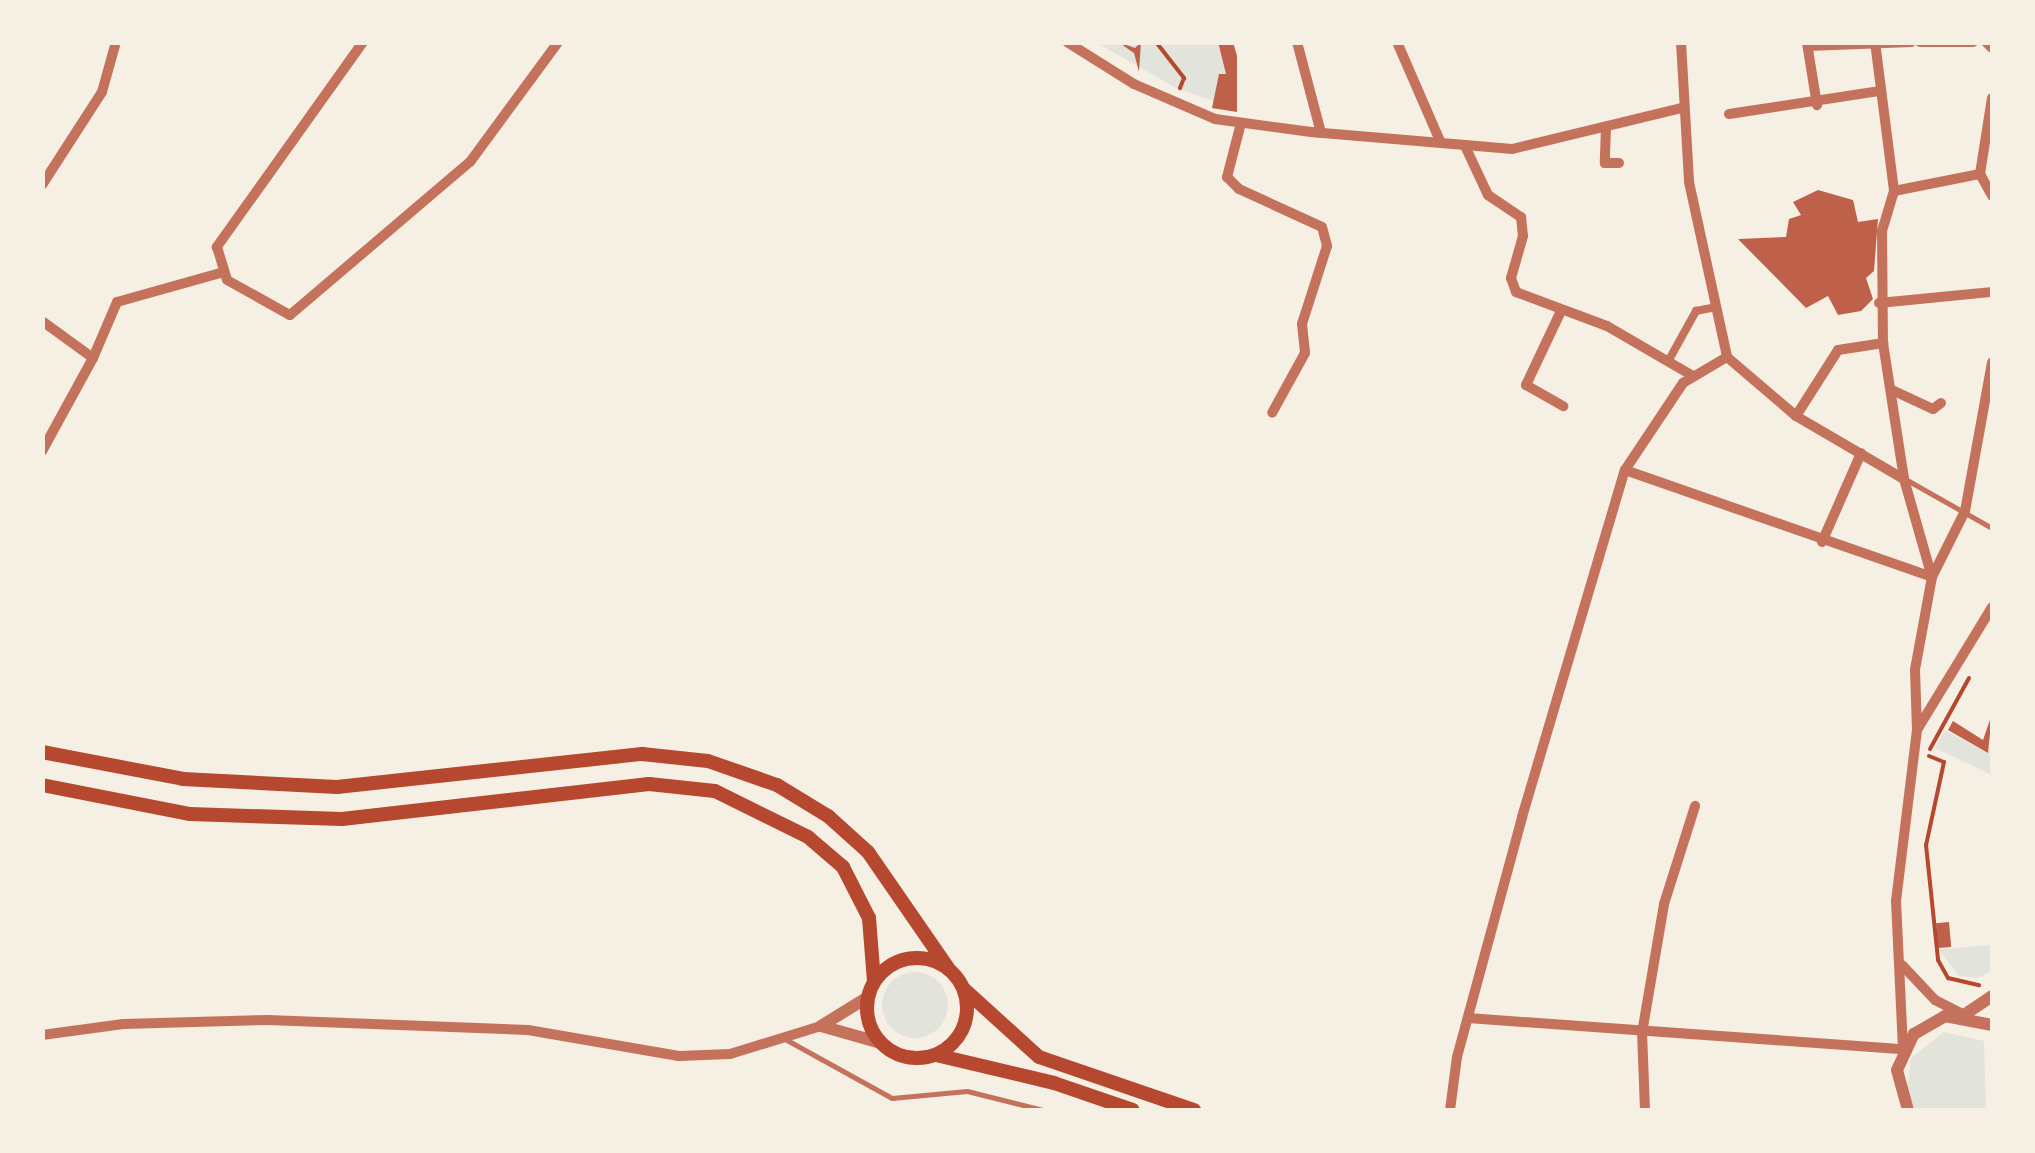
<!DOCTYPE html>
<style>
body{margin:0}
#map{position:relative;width:2035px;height:1153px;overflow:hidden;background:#f6efe4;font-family:Ubuntu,sans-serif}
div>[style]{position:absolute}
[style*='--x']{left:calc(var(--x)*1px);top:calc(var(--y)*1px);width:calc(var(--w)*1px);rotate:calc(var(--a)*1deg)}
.green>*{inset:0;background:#e2e4dc}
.round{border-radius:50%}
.building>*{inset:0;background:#bf614a;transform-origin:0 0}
.path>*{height:4px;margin:-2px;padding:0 2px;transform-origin:2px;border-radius:2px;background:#b5482f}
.service>*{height:5px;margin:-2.5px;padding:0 2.5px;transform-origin:2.5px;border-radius:2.5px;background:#c5725c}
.pedestrian>*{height:8px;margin:-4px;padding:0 4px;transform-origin:4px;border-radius:4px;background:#c5725c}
.minor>*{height:10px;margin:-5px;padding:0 5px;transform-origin:5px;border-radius:5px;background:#c5725c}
.tertiary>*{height:12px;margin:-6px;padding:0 6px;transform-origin:6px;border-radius:6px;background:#c5725c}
.secondary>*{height:14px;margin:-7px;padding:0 7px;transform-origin:7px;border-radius:7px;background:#b5482f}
.secondary>.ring{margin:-7px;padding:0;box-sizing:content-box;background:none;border:14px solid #b5482f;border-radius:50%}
span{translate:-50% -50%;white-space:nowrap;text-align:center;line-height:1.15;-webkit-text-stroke:10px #f6efe4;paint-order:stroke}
.frame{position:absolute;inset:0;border:45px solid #f6efe4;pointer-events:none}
</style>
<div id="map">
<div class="green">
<div style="clip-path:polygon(1097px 43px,1218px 43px,1226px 74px,1219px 75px,1214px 101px,1176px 88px)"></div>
<div style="clip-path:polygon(1945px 730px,1987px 753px,1992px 740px,1992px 775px,1935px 748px)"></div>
<div style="clip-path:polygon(1992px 945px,1992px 971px,1977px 978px,1959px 976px,1938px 949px)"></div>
<div class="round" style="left:882px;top:972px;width:66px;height:66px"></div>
<div style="clip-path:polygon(1944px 1032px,1984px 1041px,1986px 1110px,1915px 1108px,1907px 1092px,1911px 1058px)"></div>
</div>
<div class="building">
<div style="clip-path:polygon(1118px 42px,1135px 48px,1141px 42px,1139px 72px,1134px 53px)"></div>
<div style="clip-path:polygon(1218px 42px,1233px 42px,1237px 56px,1237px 112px,1212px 108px,1219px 74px,1226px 74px)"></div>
<div style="clip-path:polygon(1818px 190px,1853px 200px,1858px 222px,1878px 219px,1874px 271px,1866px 278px,1873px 299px,1861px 311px,1838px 315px,1828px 296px,1806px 308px,1738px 239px,1786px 237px,1789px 219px,1801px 215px,1793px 202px)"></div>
<div style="clip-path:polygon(1992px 714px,1988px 753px,1948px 730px,1953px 721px,1983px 740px)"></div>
<div style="left:1949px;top:922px;width:25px;height:13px;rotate:85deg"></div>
</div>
<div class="path">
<div style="--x:1156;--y:42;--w:46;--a:52.1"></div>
<div style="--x:1184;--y:78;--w:11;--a:112"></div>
<div style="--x:1930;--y:749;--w:81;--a:-61.2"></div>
<div style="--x:1929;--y:756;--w:16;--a:22"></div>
<div style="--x:1944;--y:762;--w:85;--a:102.2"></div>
<div style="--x:1926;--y:845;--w:116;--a:84"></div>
<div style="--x:1938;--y:960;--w:21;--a:61"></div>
<div style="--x:1948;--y:978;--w:32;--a:13"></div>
</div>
<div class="service">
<div style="--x:1907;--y:480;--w:98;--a:29.5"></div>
<div style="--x:785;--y:1039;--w:122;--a:28.9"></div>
<div style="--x:892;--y:1098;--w:75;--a:-5.3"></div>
<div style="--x:967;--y:1091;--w:78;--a:14"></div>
</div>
<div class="pedestrian">
<div style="--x:1670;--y:358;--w:54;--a:-61"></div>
<div style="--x:1696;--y:311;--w:20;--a:-11"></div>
</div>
<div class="minor">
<div style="--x:363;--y:42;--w:252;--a:125.5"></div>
<div style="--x:217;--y:247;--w:34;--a:73"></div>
<div style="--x:227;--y:280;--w:72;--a:29.1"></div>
<div style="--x:290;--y:315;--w:236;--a:-40.4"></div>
<div style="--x:470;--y:162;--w:149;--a:-53.7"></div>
<div style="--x:1067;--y:42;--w:79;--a:32.1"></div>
<div style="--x:1134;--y:84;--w:88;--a:23.4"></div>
<div style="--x:1215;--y:119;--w:97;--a:7.7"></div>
<div style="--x:1311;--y:132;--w:202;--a:4.8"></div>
<div style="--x:1512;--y:149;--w:174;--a:-13.6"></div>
<div style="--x:1297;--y:42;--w:94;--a:75.2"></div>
<div style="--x:1397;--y:42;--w:110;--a:66.5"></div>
<div style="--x:1681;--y:42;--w:140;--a:86.7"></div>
<div style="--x:1689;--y:182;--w:179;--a:77.7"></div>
<div style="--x:1727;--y:357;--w:91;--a:40.5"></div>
<div style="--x:1796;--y:416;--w:125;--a:30.3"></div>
<div style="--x:1875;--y:42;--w:150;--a:82.7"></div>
<div style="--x:1894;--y:191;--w:42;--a:106.7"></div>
<div style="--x:1882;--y:231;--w:112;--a:89.5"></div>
<div style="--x:1883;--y:343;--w:138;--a:81.2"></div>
<div style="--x:1904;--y:479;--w:102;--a:74.1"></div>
<div style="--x:1932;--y:577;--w:95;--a:100.4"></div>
<div style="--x:1915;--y:670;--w:59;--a:88.1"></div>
<div style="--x:1920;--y:42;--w:53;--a:0"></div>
<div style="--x:1986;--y:42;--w:8;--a:45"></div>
<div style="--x:1807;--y:43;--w:63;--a:80.8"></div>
<div style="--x:1808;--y:46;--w:103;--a:-2.2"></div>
<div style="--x:1992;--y:98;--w:77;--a:99"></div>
<div style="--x:1980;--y:174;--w:25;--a:61"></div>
<div style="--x:1729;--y:114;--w:153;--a:-8.7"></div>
<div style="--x:1241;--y:123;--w:56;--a:104.5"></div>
<div style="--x:1227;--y:177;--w:17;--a:45"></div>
<div style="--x:1239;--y:189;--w:91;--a:24.6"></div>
<div style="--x:1322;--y:227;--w:20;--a:75"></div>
<div style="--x:1327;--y:246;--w:82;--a:107.8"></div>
<div style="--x:1302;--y:324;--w:29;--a:84"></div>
<div style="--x:1305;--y:353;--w:68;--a:118.8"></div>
<div style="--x:1606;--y:127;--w:36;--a:92"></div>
<div style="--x:1605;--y:163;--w:14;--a:0"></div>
<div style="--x:1465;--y:146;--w:54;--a:64.9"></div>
<div style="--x:1488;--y:195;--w:40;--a:34"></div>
<div style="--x:1521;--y:217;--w:19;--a:84"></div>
<div style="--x:1523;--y:236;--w:44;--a:105.9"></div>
<div style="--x:1511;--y:278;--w:15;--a:70"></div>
<div style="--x:1516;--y:292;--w:97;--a:20.5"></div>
<div style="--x:1607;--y:326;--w:99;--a:30.2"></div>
<div style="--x:42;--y:185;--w:111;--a:-57.2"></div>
<div style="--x:102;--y:92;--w:52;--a:-74.4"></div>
<div style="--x:1894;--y:191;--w:88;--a:-11.2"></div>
<div style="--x:1879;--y:303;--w:114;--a:-5.6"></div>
<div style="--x:1561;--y:311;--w:82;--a:115.3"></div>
<div style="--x:1526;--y:385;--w:43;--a:29.6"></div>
<div style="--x:42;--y:321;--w:63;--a:36"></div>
<div style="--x:93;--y:358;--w:106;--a:118.7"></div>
<div style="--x:93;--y:358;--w:61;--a:-66.8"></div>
<div style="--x:117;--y:302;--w:111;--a:-15.7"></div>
<div style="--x:1892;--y:390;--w:45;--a:24.9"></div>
<div style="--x:1933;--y:409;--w:10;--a:-37"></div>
<div style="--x:1796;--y:416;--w:78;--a:-57.5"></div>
<div style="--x:1838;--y:350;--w:46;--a:-8.8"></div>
<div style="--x:1625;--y:470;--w:325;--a:19.2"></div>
<div style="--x:1822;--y:542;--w:97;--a:-66.3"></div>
<div style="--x:1932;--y:577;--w:74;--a:-63.4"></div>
<div style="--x:1965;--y:511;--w:151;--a:-79.7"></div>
<div style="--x:1902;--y:965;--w:48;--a:46.7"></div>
<div style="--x:1935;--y:1000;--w:33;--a:27"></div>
<div style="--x:1468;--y:1018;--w:436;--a:4.1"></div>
<div style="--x:1903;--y:1049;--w:148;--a:-92.7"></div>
<div style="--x:1896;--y:901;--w:172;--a:-83"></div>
<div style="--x:1917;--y:730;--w:144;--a:-58.6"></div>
<div style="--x:42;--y:1035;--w:82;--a:-7.7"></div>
<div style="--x:123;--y:1024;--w:145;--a:-1.6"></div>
<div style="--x:268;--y:1020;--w:260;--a:2.2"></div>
<div style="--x:528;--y:1030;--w:153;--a:9.8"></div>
<div style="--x:679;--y:1056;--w:51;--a:-2.2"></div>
<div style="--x:730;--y:1054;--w:95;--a:-17.1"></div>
<div style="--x:1450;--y:1110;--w:53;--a:-82.5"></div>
<div style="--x:1457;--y:1057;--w:249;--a:-74.8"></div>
<div style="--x:1522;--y:817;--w:362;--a:-73.5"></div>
<div style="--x:1625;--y:470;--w:105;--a:-56.3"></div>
<div style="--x:1683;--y:383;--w:51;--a:-30.6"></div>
<div style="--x:1645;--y:1110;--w:77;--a:-92.2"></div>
<div style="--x:1642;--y:1033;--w:131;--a:-80.3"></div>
<div style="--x:1664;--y:904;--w:103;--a:-72.4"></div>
</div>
<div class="tertiary">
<div style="--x:1964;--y:1015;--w:34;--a:-34"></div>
<div style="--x:821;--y:1026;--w:62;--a:15.8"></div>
<div style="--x:821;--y:1026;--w:55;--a:-31.7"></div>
<div style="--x:1908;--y:1110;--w:41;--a:-105.4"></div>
<div style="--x:1897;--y:1070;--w:40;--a:-65"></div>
<div style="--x:1914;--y:1034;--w:36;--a:-30"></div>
<div style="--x:1945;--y:1016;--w:48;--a:10.8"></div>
</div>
<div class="secondary">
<div style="--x:42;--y:752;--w:144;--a:10.8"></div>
<div style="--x:183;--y:779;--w:154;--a:3"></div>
<div style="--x:337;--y:787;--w:307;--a:-6.2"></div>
<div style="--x:642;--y:754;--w:66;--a:6.1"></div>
<div style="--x:708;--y:761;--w:73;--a:19.2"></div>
<div style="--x:777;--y:785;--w:60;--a:31.3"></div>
<div style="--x:828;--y:816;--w:54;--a:42"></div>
<div style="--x:868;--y:852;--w:141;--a:55.4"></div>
<div style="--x:42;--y:785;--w:151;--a:11.1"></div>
<div style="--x:190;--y:814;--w:152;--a:1.9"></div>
<div style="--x:342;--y:819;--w:309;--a:-6.5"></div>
<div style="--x:649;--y:784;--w:66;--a:6.1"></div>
<div style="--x:715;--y:791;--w:104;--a:26.3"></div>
<div style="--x:808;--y:837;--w:46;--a:40.6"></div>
<div style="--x:843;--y:867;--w:57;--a:63"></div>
<div style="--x:869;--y:918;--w:63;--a:85.5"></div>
<div class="ring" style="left:867px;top:958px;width:86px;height:86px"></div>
<div style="--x:965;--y:990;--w:100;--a:42.2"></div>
<div style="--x:1039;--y:1057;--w:164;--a:18.9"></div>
<div style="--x:936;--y:1055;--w:121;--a:13.3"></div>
<div style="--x:1054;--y:1083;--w:83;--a:18.9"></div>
</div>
<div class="frame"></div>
</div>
